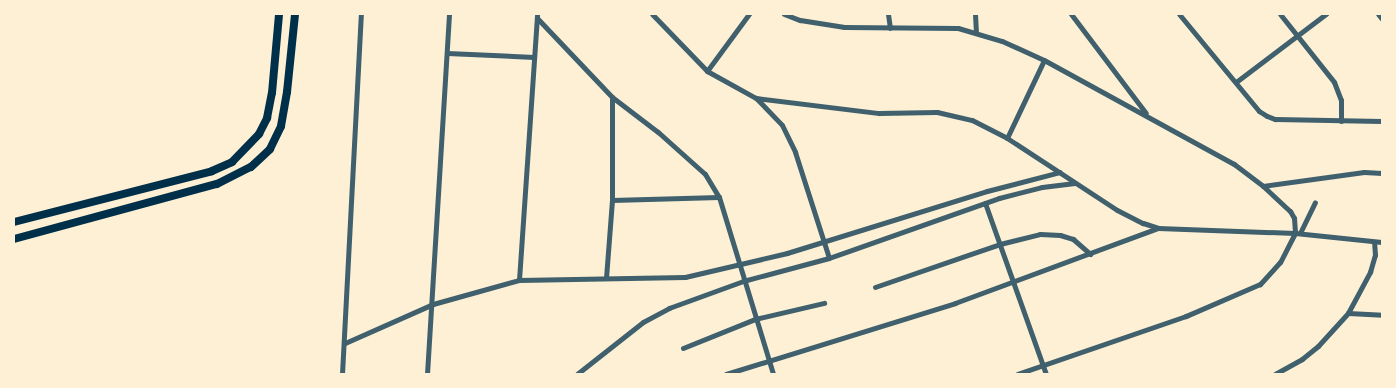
<!DOCTYPE html>
<style>
body{margin:0}
#map{position:relative;width:1396px;height:388px;overflow:hidden;background:#fdf0d5;font-family:"PT Sans Narrow",sans-serif}
div>[style]{position:absolute}
[style*='--x']{left:calc(var(--x)*1px);top:calc(var(--y)*1px);width:calc(var(--w)*1px);rotate:calc(var(--a)*1deg)}
.minor>*{height:5px;margin:-2.5px;padding:0 2.5px;transform-origin:2.5px;border-radius:2.5px;background:#3f606c}
.primary>*{height:8px;margin:-4px;padding:0 4px;transform-origin:4px;border-radius:4px;background:#003049}
span{translate:-50% -50%;white-space:nowrap;text-align:center;line-height:1.15;-webkit-text-stroke:4px #fdf0d5;paint-order:stroke}
.frame{position:absolute;inset:0;border:15px solid #fdf0d5;pointer-events:none}
</style>
<div id="map">
<div class="minor">
<div style="--x:652;--y:14;--w:79;--a:46"></div>
<div style="--x:707;--y:71;--w:56;--a:28.9"></div>
<div style="--x:756;--y:98;--w:124;--a:7"></div>
<div style="--x:879;--y:113;--w:58;--a:-1"></div>
<div style="--x:937;--y:112;--w:36;--a:13"></div>
<div style="--x:972;--y:120;--w:39;--a:27"></div>
<div style="--x:1007;--y:138;--w:131;--a:33.2"></div>
<div style="--x:1117;--y:210;--w:29;--a:27"></div>
<div style="--x:1143;--y:223;--w:16;--a:18"></div>
<div style="--x:1158;--y:228;--w:137;--a:2.1"></div>
<div style="--x:1295;--y:233;--w:87;--a:5.9"></div>
<div style="--x:784;--y:14;--w:17;--a:21"></div>
<div style="--x:800;--y:20;--w:45;--a:9"></div>
<div style="--x:844;--y:27;--w:114;--a:0.5"></div>
<div style="--x:958;--y:28;--w:46;--a:16.5"></div>
<div style="--x:1002;--y:41;--w:46;--a:24.3"></div>
<div style="--x:1044;--y:60;--w:217;--a:28.7"></div>
<div style="--x:1234;--y:164;--w:36;--a:37"></div>
<div style="--x:1263;--y:186;--w:37;--a:43"></div>
<div style="--x:1290;--y:211;--w:8;--a:60"></div>
<div style="--x:1294;--y:218;--w:15;--a:86"></div>
<div style="--x:1295;--y:233;--w:33;--a:117"></div>
<div style="--x:1280;--y:262;--w:30;--a:132"></div>
<div style="--x:1260;--y:284;--w:81;--a:156.6"></div>
<div style="--x:1186;--y:316;--w:178;--a:161"></div>
<div style="--x:888;--y:14;--w:14;--a:82"></div>
<div style="--x:975;--y:14;--w:18;--a:87"></div>
<div style="--x:1071;--y:14;--w:124;--a:52.9"></div>
<div style="--x:1179;--y:14;--w:126;--a:50.5"></div>
<div style="--x:1259;--y:111;--w:9;--a:32"></div>
<div style="--x:1267;--y:116;--w:9;--a:21"></div>
<div style="--x:1275;--y:119;--w:107;--a:1.1"></div>
<div style="--x:1280;--y:14;--w:87;--a:51.5"></div>
<div style="--x:1334;--y:82;--w:19;--a:69"></div>
<div style="--x:1341;--y:100;--w:21;--a:90"></div>
<div style="--x:1378;--y:14;--w:6;--a:51"></div>
<div style="--x:537;--y:18;--w:109;--a:46.5"></div>
<div style="--x:612;--y:97;--w:58;--a:37.3"></div>
<div style="--x:658;--y:132;--w:63;--a:41.8"></div>
<div style="--x:705;--y:174;--w:27;--a:59"></div>
<div style="--x:719;--y:197;--w:185;--a:73"></div>
<div style="--x:447;--y:53;--w:87;--a:2.6"></div>
<div style="--x:707;--y:71;--w:71;--a:-53.6"></div>
<div style="--x:1236;--y:82;--w:113;--a:-37.1"></div>
<div style="--x:756;--y:98;--w:37;--a:46"></div>
<div style="--x:782;--y:125;--w:30;--a:64"></div>
<div style="--x:795;--y:152;--w:111;--a:72.2"></div>
<div style="--x:1007;--y:138;--w:86;--a:-64.6"></div>
<div style="--x:1263;--y:186;--w:102;--a:-7.9"></div>
<div style="--x:1364;--y:172;--w:18;--a:3"></div>
<div style="--x:612;--y:200;--w:107;--a:-1.6"></div>
<div style="--x:985;--y:203;--w:182;--a:70.4"></div>
<div style="--x:1300;--y:233;--w:34;--a:-64"></div>
<div style="--x:606;--y:278;--w:78;--a:-85.6"></div>
<div style="--x:612;--y:200;--w:103;--a:-90"></div>
<div style="--x:519;--y:280;--w:267;--a:-86.1"></div>
<div style="--x:875;--y:287;--w:132;--a:-19"></div>
<div style="--x:1000;--y:244;--w:41;--a:-14"></div>
<div style="--x:1040;--y:234;--w:20;--a:3"></div>
<div style="--x:1060;--y:235;--w:14;--a:17"></div>
<div style="--x:1073;--y:239;--w:23;--a:41"></div>
<div style="--x:1348;--y:313;--w:34;--a:3"></div>
<div style="--x:345;--y:343;--w:96;--a:-23.9"></div>
<div style="--x:433;--y:304;--w:89;--a:-15.6"></div>
<div style="--x:519;--y:280;--w:166;--a:-1"></div>
<div style="--x:685;--y:277;--w:105;--a:-13.2"></div>
<div style="--x:787;--y:253;--w:209;--a:-17.2"></div>
<div style="--x:987;--y:191;--w:75;--a:-14.6"></div>
<div style="--x:683;--y:348;--w:78;--a:-21.9"></div>
<div style="--x:755;--y:319;--w:71;--a:-13.1"></div>
<div style="--x:342;--y:374;--w:361;--a:-87"></div>
<div style="--x:427;--y:374;--w:361;--a:-86.5"></div>
<div style="--x:577;--y:374;--w:84;--a:-38.2"></div>
<div style="--x:643;--y:322;--w:30;--a:-28"></div>
<div style="--x:669;--y:308;--w:79;--a:-20"></div>
<div style="--x:743;--y:281;--w:89;--a:-15"></div>
<div style="--x:829;--y:258;--w:180;--a:-19.4"></div>
<div style="--x:999;--y:198;--w:44;--a:-14.3"></div>
<div style="--x:1042;--y:187;--w:33;--a:-7"></div>
<div style="--x:726;--y:374;--w:240;--a:-17.2"></div>
<div style="--x:955;--y:303;--w:216;--a:-20.3"></div>
<div style="--x:1275;--y:374;--w:31;--a:-29"></div>
<div style="--x:1302;--y:359;--w:21;--a:-39"></div>
<div style="--x:1318;--y:346;--w:45;--a:-47.7"></div>
<div style="--x:1348;--y:313;--w:47;--a:-61.8"></div>
<div style="--x:1370;--y:272;--w:18;--a:-74"></div>
<div style="--x:1375;--y:255;--w:13;--a:-94"></div>
</div>
<div class="primary">
<div style="--x:14;--y:222;--w:204;--a:-14.4"></div>
<div style="--x:212;--y:171;--w:22;--a:-24"></div>
<div style="--x:232;--y:162;--w:39;--a:-46"></div>
<div style="--x:259;--y:134;--w:18;--a:-63"></div>
<div style="--x:267;--y:118;--w:25;--a:-79"></div>
<div style="--x:272;--y:93;--w:79;--a:-84.9"></div>
<div style="--x:14;--y:239;--w:210;--a:-15.2"></div>
<div style="--x:217;--y:184;--w:38;--a:-27"></div>
<div style="--x:251;--y:167;--w:26;--a:-43"></div>
<div style="--x:270;--y:149;--w:25;--a:-64"></div>
<div style="--x:281;--y:126;--w:35;--a:-80"></div>
<div style="--x:287;--y:92;--w:78;--a:-84.1"></div>
</div>
<div class="frame"></div>
</div>
